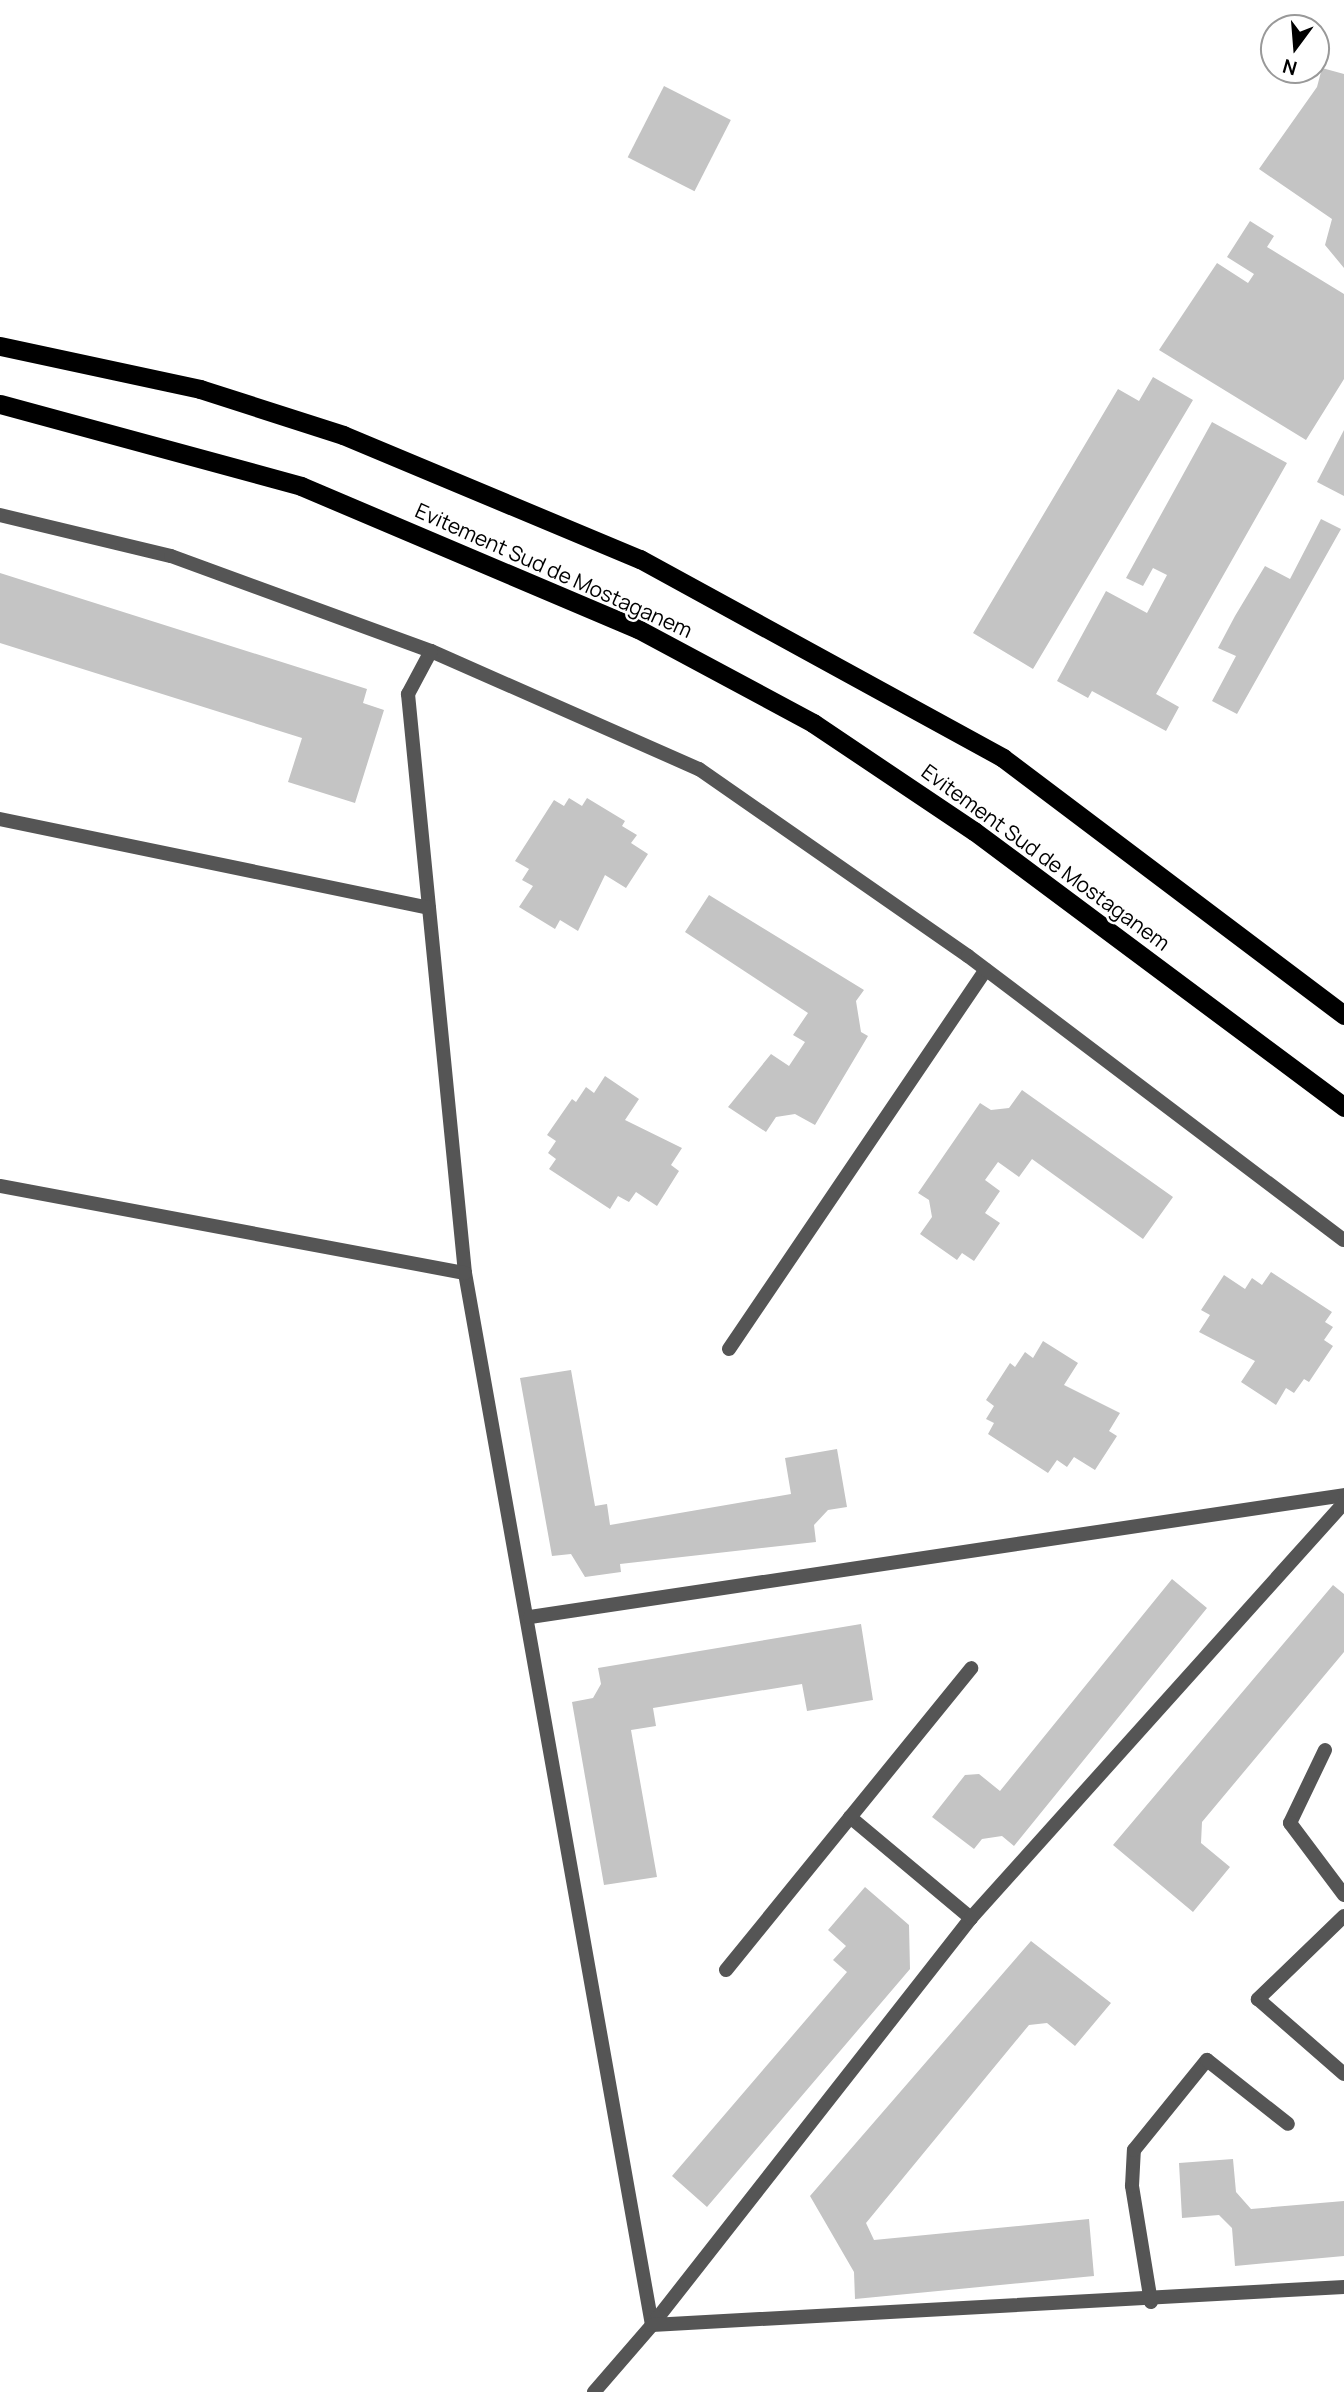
<!DOCTYPE html>
<style>
body{margin:0}
#map{position:relative;width:1344px;height:2392px;overflow:hidden;background:#fff;font-family:Manrope,sans-serif}
div>[style]{position:absolute}
[style*='--x']{left:calc(var(--x)*1px);top:calc(var(--y)*1px);width:calc(var(--w)*1px);rotate:calc(var(--a)*1deg)}
.building>*{inset:0;background:#c4c4c4;transform-origin:0 0}
.service>*{height:14px;margin:-7px;padding:0 7px;transform-origin:7px;border-radius:7px;background:#555}
.minor>*{height:14px;margin:-7px;padding:0 7px;transform-origin:7px;border-radius:7px;background:#555}
.trunk>*{height:19px;margin:-9.5px;padding:0 9.5px;transform-origin:9.5px;border-radius:9.5px;background:#000}
span{translate:-50% -50%;white-space:nowrap;text-align:center;line-height:1.15;-webkit-text-stroke:5px #fff;paint-order:stroke}
.street-label{font-size:21px;color:#000}
.north{position:absolute;left:1260px;top:14px;width:70px;height:70px;box-sizing:border-box;background:#fff;border:2px solid #999;border-radius:50%;rotate:196deg;font-size:19px;font-weight:700;line-height:28px;text-align:center;color:#000}
.north::after{content:'';display:block;margin:auto;width:24px;height:32px;background:#000;clip-path:polygon(50% 0,100% 100%,50% 72%,0 100%)}
</style>
<div id="map">
<div class="building">
<div style="clip-path:polygon(1322px 68px,1344px 74px,1344px 268px,1325px 245px,1332px 219px,1259px 169px,1317px 87px)"></div>
<div style="left:664px;top:86px;width:75px;height:80px;rotate:27deg"></div>
<div style="clip-path:polygon(1250px 221px,1274px 236px,1267px 247px,1344px 294px,1344px 379px,1306px 440px,1159px 350px,1217px 263px,1248px 283px,1254px 274px,1227px 257px)"></div>
<div style="clip-path:polygon(1153px 377px,1193px 400px,1033px 669px,973px 633px,1118px 389px,1139px 401px)"></div>
<div style="clip-path:polygon(1212px 422px,1287px 463px,1156px 694px,1179px 707px,1166px 731px,1092px 691px,1088px 698px,1057px 681px,1106px 591px,1147px 613px,1167px 575px,1153px 568px,1143px 586px,1126px 578px)"></div>
<div style="clip-path:polygon(1344px 430px,1344px 496px,1317px 482px)"></div>
<div style="clip-path:polygon(1321px 519px,1341px 529px,1237px 714px,1212px 701px,1236px 656px,1218px 648px,1235px 616px,1265px 566px,1290px 579px)"></div>
<div style="clip-path:polygon(0 573px,367px 689px,363px 703px,384px 710px,355px 803px,288px 782px,302px 738px,0 643px)"></div>
<div style="clip-path:polygon(569px 798px,582px 806px,587px 798px,625px 821px,622px 826px,637px 835px,631px 843px,648px 854px,626px 888px,605px 875px,578px 931px,560px 920px,555px 929px,519px 907px,533px 886px,522px 880px,529px 869px,515px 861px,554px 800px,564px 806px)"></div>
<div style="clip-path:polygon(709px 895px,864px 990px,856px 1001px,861px 1032px,868px 1036px,815px 1125px,795px 1114px,776px 1117px,766px 1132px,728px 1107px,771px 1054px,789px 1066px,805px 1042px,793px 1035px,808px 1013px,685px 932px)"></div>
<div style="clip-path:polygon(605px 1076px,639px 1099px,625px 1120px,682px 1148px,671px 1165px,679px 1171px,657px 1206px,636px 1192px,629px 1202px,618px 1196px,610px 1209px,549px 1169px,556px 1159px,548px 1153px,556px 1141px,547px 1135px,572px 1099px,576px 1102px,586px 1087px,594px 1093px)"></div>
<div style="clip-path:polygon(1022px 1090px,1173px 1197px,1143px 1239px,1032px 1159px,1019px 1177px,998px 1162px,985px 1180px,1000px 1191px,985px 1213px,1000px 1223px,974px 1261px,962px 1253px,957px 1260px,920px 1234px,932px 1217px,929px 1200px,918px 1193px,980px 1103px,991px 1110px,1009px 1108px)"></div>
<div style="clip-path:polygon(1271px 1272px,1332px 1312px,1325px 1322px,1333px 1327px,1324px 1340px,1333px 1346px,1309px 1382px,1304px 1379px,1294px 1393px,1286px 1388px,1276px 1405px,1241px 1382px,1255px 1361px,1199px 1332px,1210px 1315px,1201px 1310px,1224px 1275px,1245px 1289px,1252px 1278px,1262px 1285px)"></div>
<div style="clip-path:polygon(1043px 1341px,1078px 1363px,1064px 1385px,1120px 1413px,1109px 1431px,1117px 1436px,1095px 1470px,1074px 1457px,1067px 1467px,1057px 1460px,1048px 1473px,988px 1434px,994px 1423px,986px 1419px,994px 1406px,986px 1400px,1010px 1363px,1015px 1367px,1025px 1352px,1033px 1358px)"></div>
<div style="clip-path:polygon(571px 1370px,595px 1506px,607px 1504px,610px 1525px,791px 1494px,785px 1458px,837px 1449px,847px 1507px,828px 1510px,814px 1525px,816px 1542px,620px 1564px,621px 1572px,585px 1577px,571px 1554px,552px 1556px,520px 1378px)"></div>
<div style="clip-path:polygon(1172px 1579px,1207px 1608px,1014px 1846px,1002px 1836px,982px 1839px,974px 1849px,932px 1817px,965px 1775px,979px 1774px,1000px 1791px)"></div>
<div style="clip-path:polygon(1333px 1585px,1344px 1594px,1344px 1652px,1202px 1822px,1201px 1843px,1230px 1867px,1193px 1912px,1113px 1845px)"></div>
<div style="clip-path:polygon(861px 1624px,873px 1700px,807px 1711px,802px 1684px,653px 1708px,656px 1726px,631px 1730px,657px 1877px,604px 1885px,572px 1702px,593px 1698px,601px 1684px,598px 1668px)"></div>
<div style="clip-path:polygon(865px 1887px,909px 1925px,910px 1969px,707px 2207px,672px 2176px,847px 1972px,833px 1960px,846px 1946px,828px 1930px)"></div>
<div style="clip-path:polygon(1031px 1941px,1111px 2003px,1075px 2046px,1047px 2023px,1029px 2025px,866px 2223px,874px 2240px,1089px 2219px,1094px 2276px,855px 2299px,854px 2272px,810px 2196px)"></div>
<div style="clip-path:polygon(1233px 2159px,1236px 2192px,1251px 2209px,1344px 2201px,1344px 2256px,1235px 2266px,1232px 2228px,1219px 2215px,1182px 2218px,1179px 2163px)"></div>
</div>
<div class="service">
<div style="--x:729;--y:1349;--w:458;--a:-55.9"></div>
<div style="--x:1325;--y:1750;--w:81;--a:115.6"></div>
<div style="--x:1290;--y:1823;--w:90;--a:53.1"></div>
<div style="--x:850;--y:1817;--w:158;--a:39.9"></div>
<div style="--x:1344;--y:1916;--w:120;--a:136"></div>
<div style="--x:1258;--y:1999;--w:114;--a:41.1"></div>
<div style="--x:726;--y:1970;--w:389;--a:-50.9"></div>
<div style="--x:1151;--y:2302;--w:118;--a:-99.3"></div>
<div style="--x:1132;--y:2186;--w:36;--a:-87"></div>
<div style="--x:1134;--y:2150;--w:116;--a:-51"></div>
<div style="--x:1207;--y:2060;--w:103;--a:38.3"></div>
</div>
<div class="minor">
<div style="--x:0;--y:515;--w:176;--a:13.5"></div>
<div style="--x:171;--y:556;--w:277;--a:20.1"></div>
<div style="--x:431;--y:651;--w:293;--a:23.8"></div>
<div style="--x:699;--y:769;--w:328;--a:34.8"></div>
<div style="--x:968;--y:956;--w:471;--a:37.1"></div>
<div style="--x:431;--y:651;--w:49;--a:118.1"></div>
<div style="--x:408;--y:694;--w:582;--a:84.38"></div>
<div style="--x:465;--y:1273;--w:1068;--a:79.92"></div>
<div style="--x:0;--y:819;--w:438;--a:11.7"></div>
<div style="--x:0;--y:1186;--w:473;--a:10.6"></div>
<div style="--x:530;--y:1617;--w:823;--a:-8.52"></div>
<div style="--x:652;--y:2325;--w:517;--a:-51.91"></div>
<div style="--x:971;--y:1918;--w:558;--a:-48.05"></div>
<div style="--x:594;--y:2392;--w:89;--a:-49.1"></div>
<div style="--x:652;--y:2325;--w:693;--a:-3.14"></div>
</div>
<div class="trunk">
<div style="--x:0;--y:346;--w:205;--a:12.1"></div>
<div style="--x:200;--y:389;--w:150;--a:17.8"></div>
<div style="--x:343;--y:435;--w:322;--a:22.7"></div>
<div style="--x:640;--y:559;--w:414;--a:28.7"></div>
<div style="--x:1003;--y:758;--w:427;--a:37"></div>
<div style="--x:0;--y:404;--w:312;--a:15.2"></div>
<div style="--x:301;--y:486;--w:366;--a:23"></div>
<div style="--x:638;--y:629;--w:199;--a:28.2"></div>
<div style="--x:813;--y:723;--w:194;--a:33.9"></div>
<div style="--x:974;--y:831;--w:462;--a:36.7"></div>
</div>
<div class="street-label">
<span style="left:554px;top:570px;rotate:24deg">Evitement Sud de Mostaganem</span>
<span style="left:1046px;top:857px;rotate:36deg">Evitement Sud de Mostaganem</span>
</div>
<div class="north">N</div>
</div>
